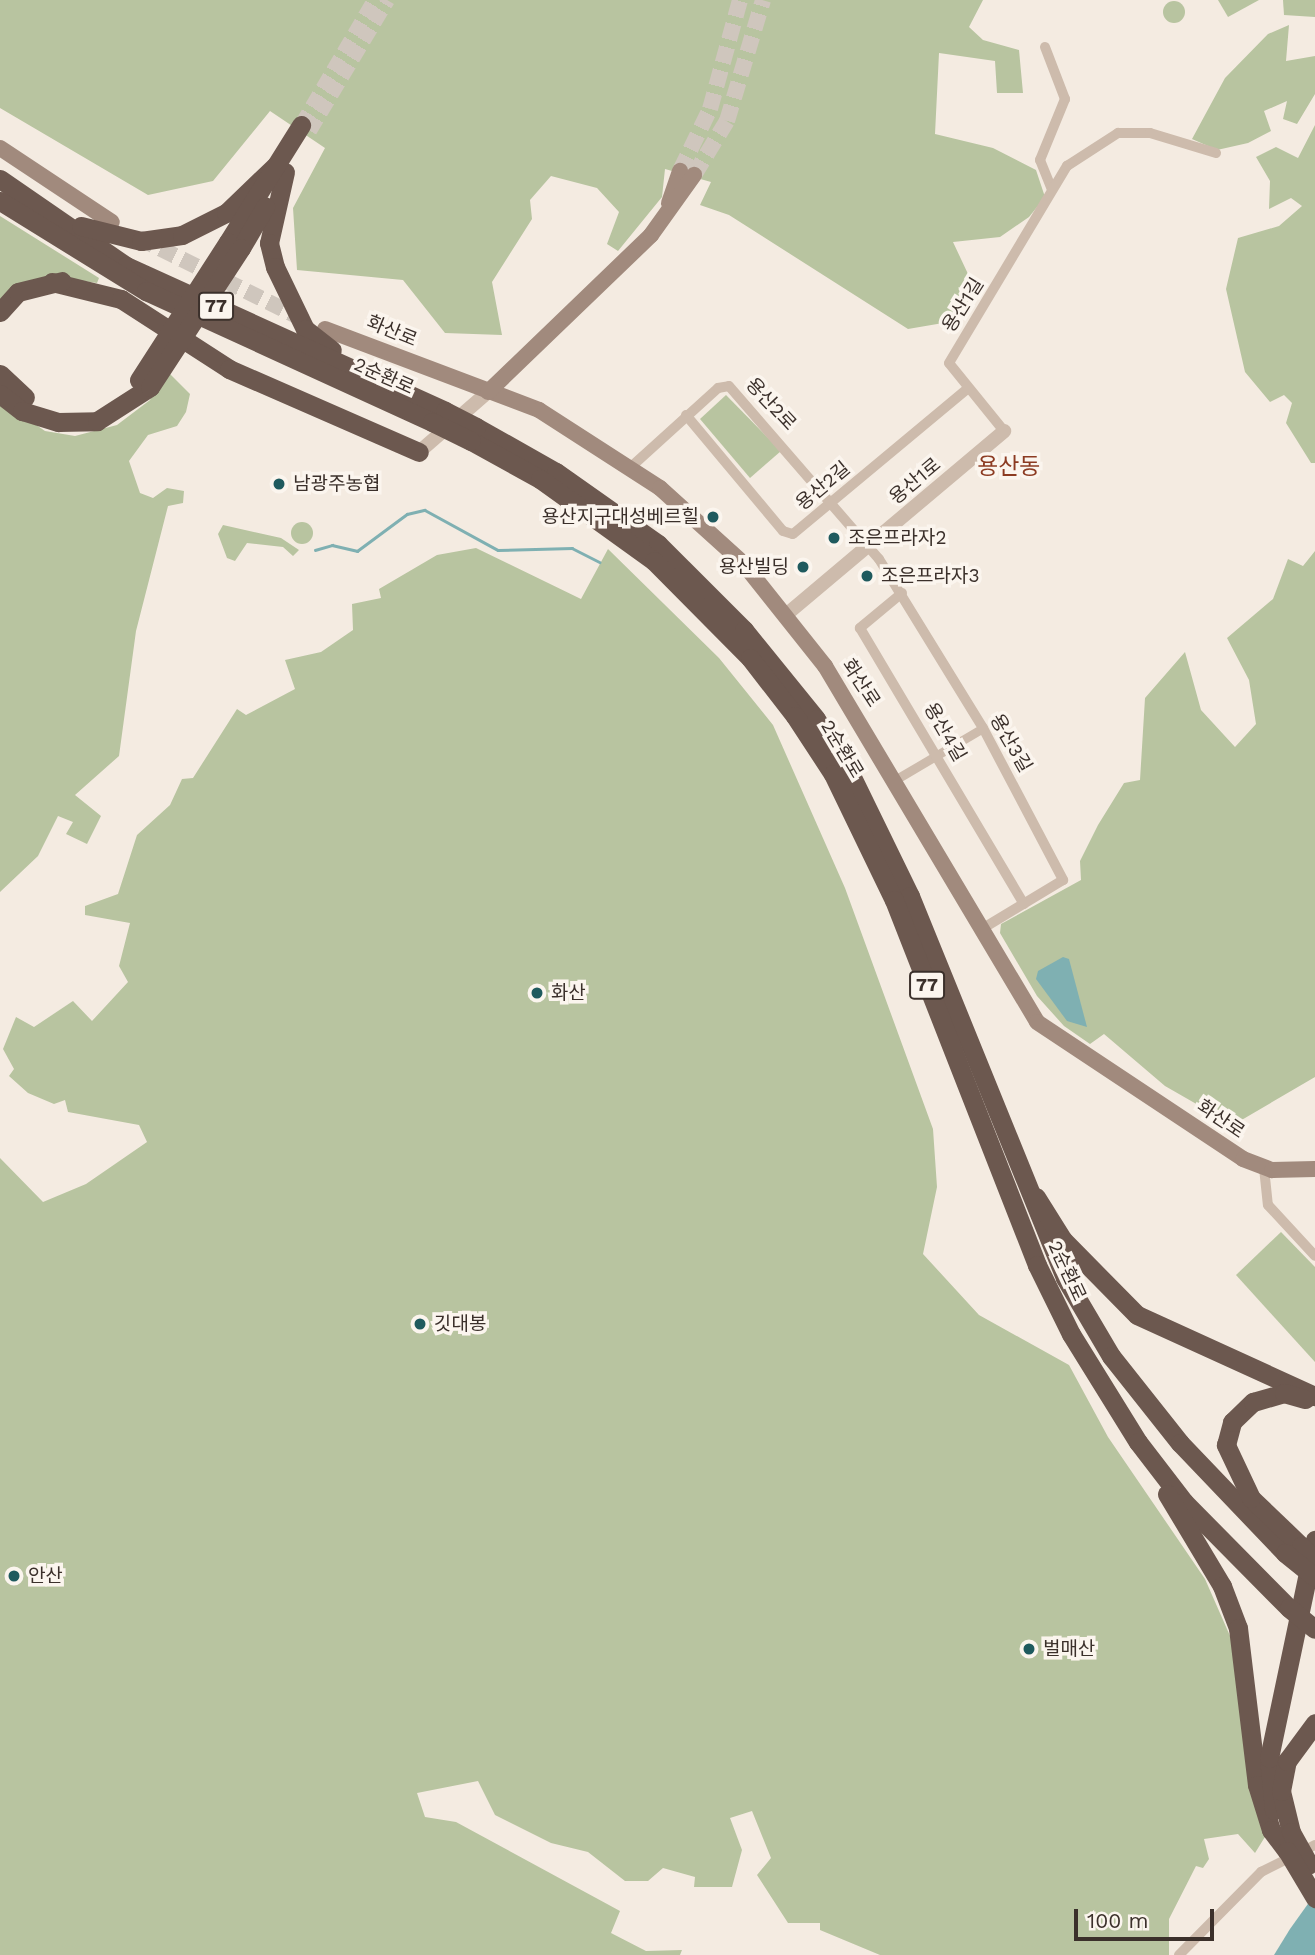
<!DOCTYPE html>
<meta charset="utf-8">
<style>
body{margin:0}
#map{position:relative;width:1315px;height:1955px;overflow:hidden;background:#f4ebe1;font-family:"Work Sans","Noto Sans KR",sans-serif}
div>[style]{position:absolute}
[style*='--x']{left:calc(var(--x)*1px);top:calc(var(--y)*1px);width:calc(var(--w)*1px);rotate:calc(var(--a)*1deg)}
.green>*{inset:0;background:#b8c4a0}
.round{border-radius:50%}
.water>*{inset:0;background:#7fb0b2}
.stream>*{height:2.5px;margin:-1.25px;padding:0 1.25px;transform-origin:1.25px;border-radius:1.25px;background:#7fb0b2}
.tertiary-tunnel>*{height:14px;margin-top:-7px;transform-origin:0;background:repeating-linear-gradient(90deg,#cfc6bd 0 14px,transparent 0 21px)}
.secondary-tunnel>*{height:16px;margin-top:-8px;transform-origin:0;background:repeating-linear-gradient(90deg,#cfc6bd 0 16px,transparent 0 24px)}
.pedestrian>*{height:9px;margin:-4.5px;padding:0 4.5px;transform-origin:4.5px;border-radius:4.5px;background:#cdbbac}
.minor>*{height:10px;margin:-5px;padding:0 5px;transform-origin:5px;border-radius:5px;background:#cdbbac}
.tertiary>*{height:14px;margin:-7px;padding:0 7px;transform-origin:7px;border-radius:7px;background:#cdbbac}
.secondary>*{height:16px;margin:-8px;padding:0 8px;transform-origin:8px;border-radius:8px;background:#a18a7d}
.trunk>*{height:19px;margin:-9.5px;padding:0 9.5px;transform-origin:9.5px;border-radius:9.5px;background:#6c584f}
.trunk-bridge>*{height:19px;margin:-9.5px;padding:0 9.5px;transform-origin:9.5px;border-radius:9.5px;background:#6c584f}
.dots>*{width:19px;height:19px;translate:-50% -50%;box-sizing:border-box;border:4px solid #fbf5ee;border-radius:50%}
span{translate:-50% -50%;white-space:nowrap;text-align:center;line-height:1.15;-webkit-text-stroke:7px #fbf5ee;paint-order:stroke}
.shield-label span{padding:2px 5px;background:#fbf5ee;border:2px solid;border-radius:5px;-webkit-text-stroke-width:0}
.shield-label{font-size:18px;color:#3b302b;font-weight:700}
.street-label{font-size:19px;color:#3b302b}
.poi-label{font-size:19px;color:#3b302b}
.left{translate:0 -50%;text-align:left}
.right{translate:-100% -50%;text-align:right}
.quarter-label{font-size:23px;color:#8c3b22}
.scale{position:absolute;left:1074px;top:1909px;width:140px;height:32px;box-sizing:border-box;border:4px solid #3b302b;border-top:0;padding-left:9px;font-size:21px;line-height:24px;white-space:nowrap;color:#3b302b;-webkit-text-stroke:5px #fbf5ee;paint-order:stroke}
</style>
<div id="map">
<div class="green">
<div style="clip-path:polygon(0 0,983px 0,969px 27px,983px 40px,1019px 50px,1023px 93px,997px 93px,995px 61px,939px 53px,935px 134px,993px 148px,1036px 170px,1045px 197px,1029px 217px,1000px 237px,953px 242px,976px 291px,966px 309px,943px 323px,908px 329px,729px 215px,700px 205px,711px 182px,665px 169px,662px 197px,618px 251px,607px 244px,619px 212px,597px 188px,551px 176px,530px 200px,532px 219px,492px 282px,502px 335px,445px 333px,403px 280px,297px 270px,293px 208px,325px 148px,270px 111px,213px 181px,148px 195px,0 108px)"></div>
<div style="clip-path:polygon(1218px 0,1259px 0,1228px 17px)"></div>
<div style="clip-path:polygon(1315px 0,1315px 17px,1284px 15px,1283px 0)"></div>
<div class="round" style="left:1163px;top:1px;width:22px;height:22px"></div>
<div style="clip-path:polygon(1289px 25px,1286px 61px,1315px 56px,1315px 94px,1297px 124px,1283px 119px,1287px 101px,1264px 111px,1271px 131px,1248px 143px,1217px 150px,1192px 139px,1225px 78px,1268px 34px)"></div>
<div style="clip-path:polygon(1315px 125px,1315px 463px,1311px 463px,1286px 423px,1292px 403px,1284px 395px,1270px 402px,1245px 372px,1226px 289px,1238px 238px,1279px 226px,1302px 206px,1291px 198px,1269px 209px,1270px 181px,1256px 157px,1276px 147px,1298px 158px)"></div>
<div style="clip-path:polygon(0 216px,99px 278px,97px 283px,48px 276px,0 304px)"></div>
<div style="clip-path:polygon(166px 370px,190px 394px,186px 412px,177px 426px,148px 435px,129px 461px,140px 493px,153px 498px,167px 488px,184px 491px,183px 503px,168px 506px,136px 631px,119px 756px,75px 795px,101px 816px,87px 844px,66px 834px,73px 822px,58px 816px,38px 856px,0 892px,0 400px,45px 431px,75px 436px,117px 425px,150px 400px)"></div>
<div style="clip-path:polygon(726px 395px,781px 451px,750px 478px,700px 419px)"></div>
<div class="round" style="left:291px;top:522px;width:22px;height:22px"></div>
<div style="clip-path:polygon(223px 525px,281px 538px,299px 550px,293px 556px,283px 547px,247px 543px,235px 561px,227px 558px,218px 534px)"></div>
<div style="clip-path:polygon(476px 548px,581px 599px,608px 549px,719px 658px,773px 725px,845px 888px,933px 1129px,937px 1187px,923px 1254px,979px 1315px,1069px 1365px,1108px 1437px,1205px 1579px,1234px 1645px,1268px 1832px,1255px 1853px,1238px 1834px,1204px 1839px,1209px 1859px,1203px 1868px,1196px 1866px,1169px 1919px,1169px 1955px,880px 1955px,820px 1930px,820px 1923px,788px 1923px,757px 1875px,771px 1858px,752px 1811px,730px 1818px,742px 1850px,732px 1887px,694px 1887px,695px 1877px,663px 1868px,648px 1881px,625px 1881px,588px 1852px,551px 1843px,495px 1815px,478px 1781px,417px 1793px,425px 1817px,456px 1822px,620px 1911px,611px 1933px,646px 1951px,682px 1950px,680px 1955px,0 1955px,0 1158px,43px 1202px,86px 1184px,147px 1142px,139px 1125px,68px 1112px,65px 1100px,54px 1104px,28px 1093px,9px 1076px,14px 1069px,3px 1049px,16px 1017px,34px 1027px,73px 1001px,92px 1021px,128px 982px,119px 966px,130px 923px,85px 915px,85px 906px,118px 894px,137px 835px,170px 805px,182px 779px,193px 778px,237px 709px,246px 715px,295px 689px,285px 660px,321px 652px,353px 630px,352px 604px,381px 598px,379px 589px,437px 555px)"></div>
<div style="clip-path:polygon(1315px 551px,1315px 1077px,1233px 1125px,1165px 1086px,1104px 1034px,1090px 1044px,1064px 1026px,1037px 996px,1000px 933px,1001px 924px,1081px 880px,1080px 861px,1098px 825px,1124px 783px,1140px 780px,1145px 698px,1185px 652px,1201px 710px,1235px 747px,1256px 724px,1249px 680px,1227px 638px,1273px 599px,1288px 559px,1303px 566px)"></div>
<div style="clip-path:polygon(1281px 1232px,1315px 1267px,1315px 1362px,1236px 1275px)"></div>
</div>
<div class="water">
<div style="clip-path:polygon(1063px 957px,1069px 959px,1087px 1027px,1067px 1021px,1036px 979px,1038px 971px)"></div>
<div style="clip-path:polygon(1315px 1894px,1315px 1955px,1274px 1955px,1290px 1929px)"></div>
</div>
<div class="stream">
<div style="--x:315;--y:550;--w:18;--a:-16"></div>
<div style="--x:332;--y:545;--w:26;--a:13"></div>
<div style="--x:357;--y:551;--w:62;--a:-36.5"></div>
<div style="--x:407;--y:514;--w:18;--a:-13"></div>
<div style="--x:425;--y:510;--w:83;--a:28.7"></div>
<div style="--x:498;--y:550;--w:74;--a:-1.5"></div>
<div style="--x:572;--y:548;--w:31;--a:27"></div>
</div>
<div class="tertiary-tunnel">
<div style="--x:301;--y:125;--w:145;--a:-59.7"></div>
<div style="--x:310;--y:131;--w:152;--a:-59.2"></div>
</div>
<div class="secondary-tunnel">
<div style="--x:680;--y:171;--w:69;--a:-64.2"></div>
<div style="--x:710;--y:109;--w:113;--a:-74.6"></div>
<div style="--x:694;--y:175;--w:63;--a:-58.6"></div>
<div style="--x:727;--y:121;--w:126;--a:-73.4"></div>
<div style="--x:139;--y:238;--w:187;--a:26.3"></div>
</div>
<div class="pedestrian">
<div style="--x:893;--y:781;--w:104;--a:-30.5"></div>
</div>
<div class="minor">
<div style="--x:1045;--y:47;--w:56;--a:69"></div>
<div style="--x:1065;--y:99;--w:66;--a:112.3"></div>
<div style="--x:1040;--y:160;--w:32;--a:68"></div>
<div style="--x:686;--y:415;--w:151;--a:50.1"></div>
<div style="--x:783;--y:531;--w:10;--a:17"></div>
<div style="--x:793;--y:534;--w:228;--a:-39.8"></div>
<div style="--x:1004;--y:431;--w:87;--a:-129"></div>
<div style="--x:949;--y:363;--w:230;--a:-59.1"></div>
<div style="--x:1067;--y:166;--w:61;--a:-32.9"></div>
<div style="--x:1118;--y:133;--w:32;--a:0"></div>
<div style="--x:1150;--y:133;--w:69;--a:16.9"></div>
<div style="--x:632;--y:466;--w:116;--a:-42.2"></div>
<div style="--x:718;--y:388;--w:11;--a:-10"></div>
<div style="--x:729;--y:386;--w:229;--a:49.1"></div>
<div style="--x:879;--y:559;--w:198;--a:58.4"></div>
<div style="--x:983;--y:728;--w:172;--a:62.2"></div>
<div style="--x:1063;--y:880;--w:97;--a:148.9"></div>
<div style="--x:902;--y:593;--w:55;--a:140.2"></div>
<div style="--x:860;--y:628;--w:321;--a:59.3"></div>
<div style="--x:1264;--y:1168;--w:37;--a:84"></div>
<div style="--x:1268;--y:1205;--w:69;--a:47.3"></div>
<div style="--x:1179;--y:1955;--w:117;--a:-45.3"></div>
<div style="--x:1261;--y:1872;--w:60;--a:-26.6"></div>
</div>
<div class="tertiary">
<div style="--x:419;--y:452;--w:91;--a:-41"></div>
<div style="--x:787;--y:614;--w:284;--a:-40.1"></div>
</div>
<div class="secondary">
<div style="--x:0;--y:148;--w:134;--a:33.5"></div>
<div style="--x:669;--y:203;--w:34;--a:-71"></div>
<div style="--x:325;--y:329;--w:229;--a:20.7"></div>
<div style="--x:539;--y:410;--w:144;--a:32.8"></div>
<div style="--x:660;--y:488;--w:112;--a:42.1"></div>
<div style="--x:743;--y:563;--w:132;--a:51.5"></div>
<div style="--x:825;--y:666;--w:414;--a:59.2"></div>
<div style="--x:1037;--y:1022;--w:247;--a:33.6"></div>
<div style="--x:1243;--y:1159;--w:31;--a:21"></div>
<div style="--x:1272;--y:1170;--w:43;--a:-1.3"></div>
<div style="--x:488;--y:392;--w:226;--a:-43.9"></div>
<div style="--x:651;--y:235;--w:74;--a:-54.4"></div>
</div>
<div class="trunk">
<div style="--x:285;--y:172;--w:73;--a:102.7"></div>
<div style="--x:269;--y:243;--w:25;--a:76"></div>
<div style="--x:275;--y:267;--w:69;--a:64.2"></div>
<div style="--x:305;--y:329;--w:34;--a:38"></div>
<div style="--x:0;--y:179;--w:153;--a:34.6"></div>
<div style="--x:126;--y:266;--w:350;--a:24.4"></div>
<div style="--x:0;--y:201;--w:172;--a:31.7"></div>
<div style="--x:146;--y:291;--w:315;--a:24.6"></div>
<div style="--x:81;--y:226;--w:62;--a:14"></div>
<div style="--x:141;--y:241;--w:41;--a:-8.3"></div>
<div style="--x:182;--y:235;--w:49;--a:-26.6"></div>
<div style="--x:226;--y:213;--w:69;--a:-43.8"></div>
<div style="--x:228;--y:242;--w:138;--a:-58"></div>
<div style="--x:241;--y:248;--w:48;--a:-59.7"></div>
<div style="--x:52;--y:282;--w:71;--a:13.8"></div>
<div style="--x:121;--y:299;--w:129;--a:32.9"></div>
<div style="--x:229;--y:369;--w:207;--a:23.6"></div>
<div style="--x:0;--y:312;--w:27;--a:-48"></div>
<div style="--x:18;--y:292;--w:45;--a:-14"></div>
<div style="--x:0;--y:374;--w:34;--a:43"></div>
<div style="--x:0;--y:394;--w:28;--a:38"></div>
<div style="--x:22;--y:411;--w:38;--a:17"></div>
<div style="--x:58;--y:422;--w:39;--a:-1"></div>
<div style="--x:97;--y:421;--w:63;--a:-32.7"></div>
<div style="--x:476;--y:427;--w:92;--a:29.4"></div>
<div style="--x:556;--y:472;--w:125;--a:35.2"></div>
<div style="--x:658;--y:544;--w:122;--a:45"></div>
<div style="--x:744;--y:630;--w:114;--a:51"></div>
<div style="--x:816;--y:719;--w:62;--a:57.6"></div>
<div style="--x:849;--y:771;--w:139;--a:64"></div>
<div style="--x:910;--y:896;--w:412;--a:67.9"></div>
<div style="--x:1065;--y:1278;--w:91;--a:59.5"></div>
<div style="--x:1111;--y:1356;--w:111;--a:51.6"></div>
<div style="--x:1180;--y:1443;--w:152;--a:46.3"></div>
<div style="--x:471;--y:441;--w:79;--a:28.8"></div>
<div style="--x:540;--y:479;--w:140;--a:35.7"></div>
<div style="--x:654;--y:561;--w:136;--a:45.3"></div>
<div style="--x:750;--y:658;--w:73;--a:52.2"></div>
<div style="--x:795;--y:716;--w:69;--a:56.8"></div>
<div style="--x:833;--y:774;--w:140;--a:64.2"></div>
<div style="--x:894;--y:900;--w:392;--a:68.6"></div>
<div style="--x:1037;--y:1265;--w:77;--a:63.8"></div>
<div style="--x:1071;--y:1334;--w:127;--a:58.2"></div>
<div style="--x:1138;--y:1442;--w:76;--a:52.5"></div>
<div style="--x:1184;--y:1502;--w:149;--a:45.3"></div>
<div style="--x:1036;--y:1197;--w:51;--a:57.9"></div>
<div style="--x:1063;--y:1240;--w:105;--a:45.4"></div>
<div style="--x:1137;--y:1315;--w:196;--a:24.5"></div>
<div style="--x:1167;--y:1494;--w:107;--a:59.1"></div>
<div style="--x:1222;--y:1586;--w:45;--a:69.1"></div>
<div style="--x:1238;--y:1628;--w:158;--a:83.1"></div>
<div style="--x:1257;--y:1785;--w:47;--a:72.7"></div>
<div style="--x:1271;--y:1830;--w:26;--a:53"></div>
<div style="--x:1301;--y:1546;--w:69;--a:-136.2"></div>
<div style="--x:1251;--y:1498;--w:59;--a:-115.3"></div>
<div style="--x:1226;--y:1445;--w:24;--a:-75"></div>
<div style="--x:1232;--y:1422;--w:29;--a:-44"></div>
<div style="--x:1253;--y:1402;--w:32;--a:-16"></div>
<div style="--x:1284;--y:1393;--w:22;--a:16"></div>
<div style="--x:1274;--y:1810;--w:52;--a:-95.5"></div>
<div style="--x:1269;--y:1758;--w:223;--a:-78.1"></div>
<div style="--x:1291;--y:1832;--w:42;--a:-103.7"></div>
<div style="--x:1281;--y:1791;--w:31;--a:-79"></div>
<div style="--x:1287;--y:1761;--w:47;--a:-53.6"></div>
</div>
<div class="trunk-bridge">
<div style="--x:139;--y:380;--w:164;--a:-57.2"></div>
<div style="--x:150;--y:387;--w:166;--a:-56.8"></div>
<div style="--x:445;--y:411;--w:35;--a:27"></div>
<div style="--x:432;--y:422;--w:43;--a:26"></div>
<div style="--x:1301;--y:1546;--w:21;--a:47"></div>
<div style="--x:1285;--y:1553;--w:38;--a:39"></div>
<div style="--x:1289;--y:1608;--w:33;--a:39"></div>
<div style="--x:1291;--y:1832;--w:37;--a:61"></div>
<div style="--x:1287;--y:1851;--w:55;--a:59.2"></div>
</div>
<div class="dots">
<div style="left:279px;top:484px;background:#1f5a5e"></div>
<div style="left:713px;top:517px;background:#1f5a5e"></div>
<div style="left:834px;top:538px;background:#1f5a5e"></div>
<div style="left:803px;top:567px;background:#1f5a5e"></div>
<div style="left:867px;top:576px;background:#1f5a5e"></div>
<div style="left:537px;top:993px;background:#1f5a5e"></div>
<div style="left:420px;top:1324px;background:#1f5a5e"></div>
<div style="left:14px;top:1576px;background:#1f5a5e"></div>
<div style="left:1029px;top:1649px;background:#1f5a5e"></div>
</div>
<div class="shield-label">
<span style="left:216px;top:306px">77</span>
<span style="left:927px;top:985px">77</span>
</div>
<div class="street-label">
<span style="left:963px;top:305px;rotate:-58deg">용산1길</span>
<span style="left:392px;top:331px;rotate:22deg">화산로</span>
<span style="left:384px;top:376px;rotate:24deg">2순환로</span>
<span style="left:771px;top:404px;rotate:47deg">용산2로</span>
<span style="left:915px;top:481px;rotate:-40deg">용산1로</span>
<span style="left:823px;top:486px;rotate:-40deg">용산2길</span>
<span style="left:861px;top:683px;rotate:57deg">화산로</span>
<span style="left:945px;top:732px;rotate:60deg">용산4길</span>
<span style="left:1011px;top:743px;rotate:60deg">용산3길</span>
<span style="left:842px;top:749px;rotate:59deg">2순환로</span>
<span style="left:1221px;top:1119px;rotate:34deg">화산로</span>
<span style="left:1067px;top:1271px;rotate:65deg">2순환로</span>
</div>
<div class="poi-label">
<span class="left" style="left:293px;top:484px">남광주농협</span>
<span class="right" style="left:699px;top:517px">용산지구대성베르힐</span>
<span class="left" style="left:848px;top:538px">조은프라자2</span>
<span class="right" style="left:789px;top:567px">용산빌딩</span>
<span class="left" style="left:881px;top:576px">조은프라자3</span>
<span class="left" style="left:551px;top:993px">화산</span>
<span class="left" style="left:434px;top:1324px">깃대봉</span>
<span class="left" style="left:28px;top:1576px">안산</span>
<span class="left" style="left:1043px;top:1649px">벌매산</span>
</div>
<div class="quarter-label">
<span style="left:1009px;top:467px">용산동</span>
</div>
<div class="scale">100 m</div>
</div>
